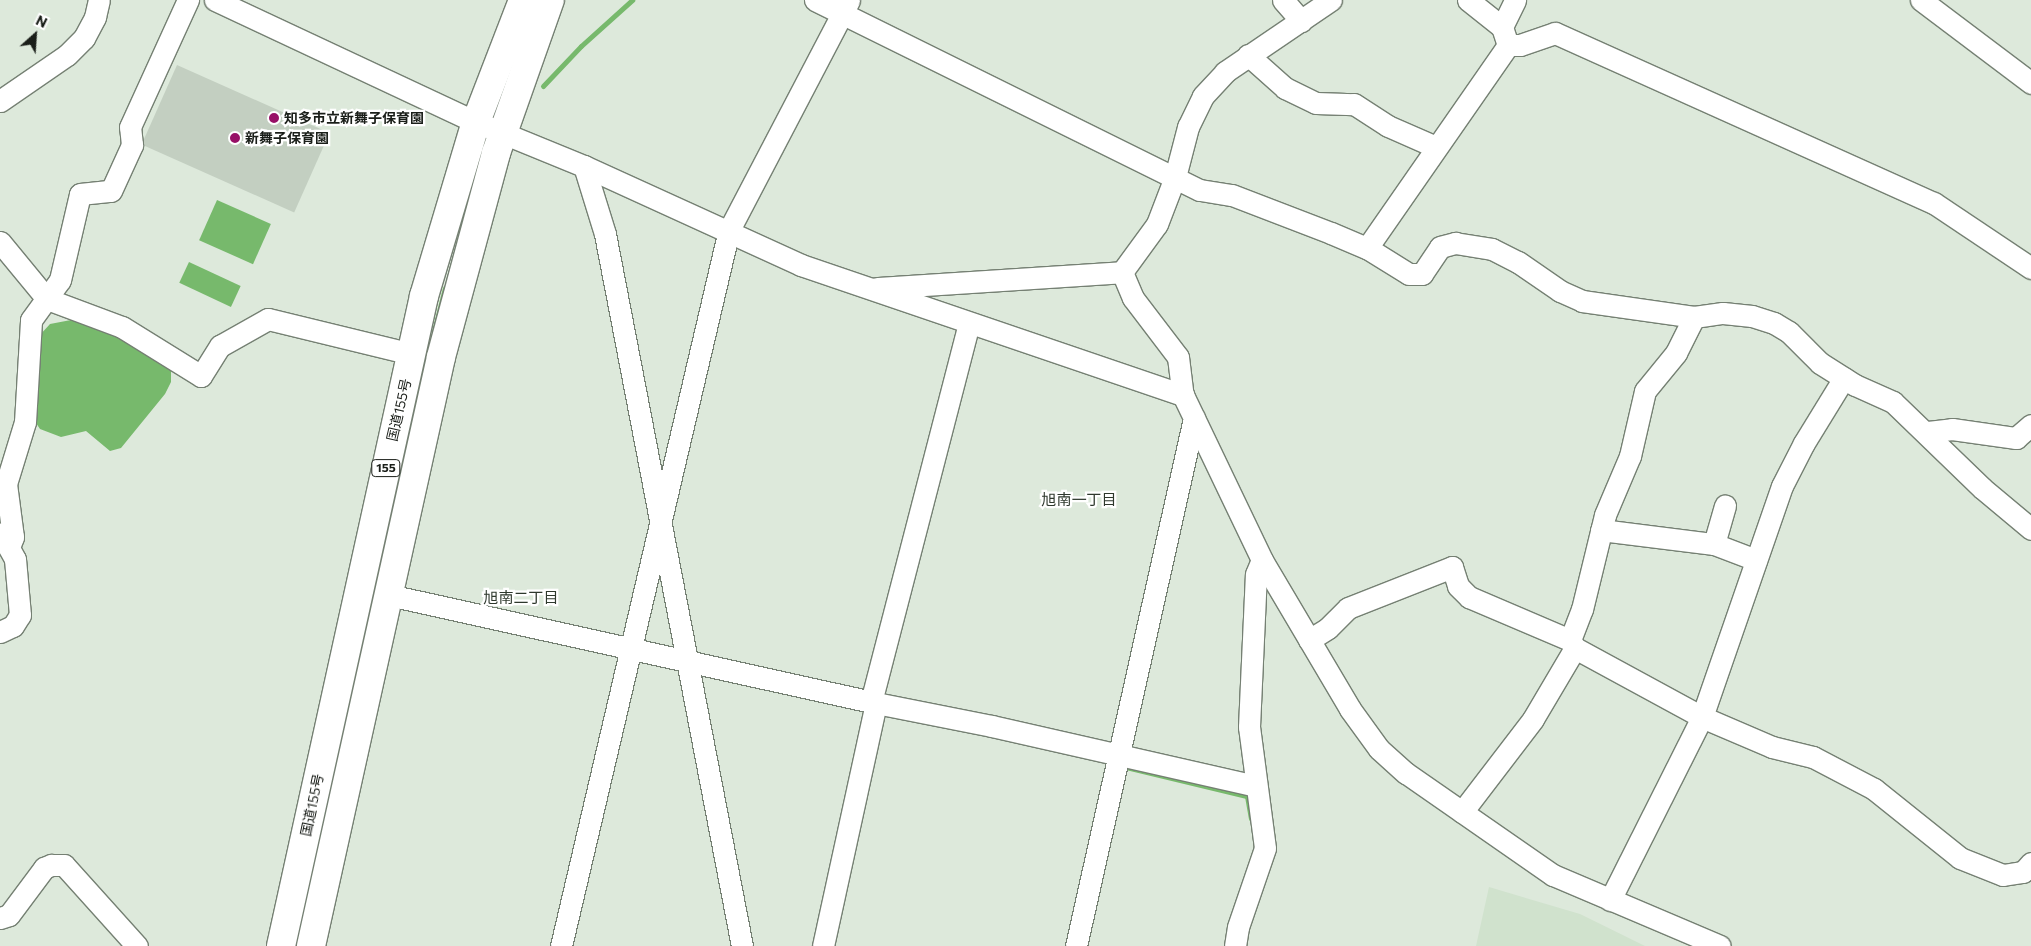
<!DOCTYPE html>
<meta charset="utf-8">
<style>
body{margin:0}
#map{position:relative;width:2031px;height:946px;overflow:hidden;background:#dde9db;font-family:Commissioner,"Noto Sans JP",sans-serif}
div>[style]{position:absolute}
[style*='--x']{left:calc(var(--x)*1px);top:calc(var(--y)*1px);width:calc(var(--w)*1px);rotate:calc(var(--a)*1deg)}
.built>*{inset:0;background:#d0e2cd}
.water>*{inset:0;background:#77b96c;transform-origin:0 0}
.stream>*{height:5px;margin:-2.5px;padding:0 2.5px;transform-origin:2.5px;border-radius:2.5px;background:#77b96c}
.building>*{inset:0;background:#c3cfc1;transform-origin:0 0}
.roads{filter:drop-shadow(1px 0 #758073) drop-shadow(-1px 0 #758073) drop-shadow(0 1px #758073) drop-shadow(0 -1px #758073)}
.minor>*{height:21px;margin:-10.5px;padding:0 10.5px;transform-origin:10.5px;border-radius:10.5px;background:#fff}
.highway>*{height:28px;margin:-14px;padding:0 14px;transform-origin:14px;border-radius:14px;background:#fff}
.dots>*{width:14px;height:14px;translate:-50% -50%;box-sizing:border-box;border:2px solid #fff;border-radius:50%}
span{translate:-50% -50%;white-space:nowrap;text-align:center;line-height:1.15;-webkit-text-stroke:4.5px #fff;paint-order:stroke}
.shield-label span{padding:1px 4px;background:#fff;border:1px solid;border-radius:4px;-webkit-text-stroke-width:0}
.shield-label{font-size:12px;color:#1a1e19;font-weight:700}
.poi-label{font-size:14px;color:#1a1e19;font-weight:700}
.left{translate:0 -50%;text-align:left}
.street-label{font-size:14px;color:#1a1e19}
.neighbourhood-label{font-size:15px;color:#2e382d}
.north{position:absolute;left:10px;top:10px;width:50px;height:50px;-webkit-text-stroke:4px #fff;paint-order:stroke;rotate:26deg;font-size:14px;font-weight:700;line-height:20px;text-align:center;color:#1a1e19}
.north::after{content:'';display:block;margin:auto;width:18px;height:22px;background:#1a1e19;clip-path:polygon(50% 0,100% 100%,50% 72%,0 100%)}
</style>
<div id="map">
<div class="built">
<div style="clip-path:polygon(1489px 887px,1580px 914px,1645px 946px,1476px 946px)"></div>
</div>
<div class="water">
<div style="left:217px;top:200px;width:59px;height:44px;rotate:24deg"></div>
<div style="left:189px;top:262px;width:57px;height:23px;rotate:25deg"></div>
<div style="clip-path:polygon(71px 320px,107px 329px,171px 369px,171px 382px,165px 394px,121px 448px,110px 451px,86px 431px,61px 437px,40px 429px,36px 423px,39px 336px,50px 324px)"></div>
</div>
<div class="stream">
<div style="--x:543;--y:86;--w:55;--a:-46.5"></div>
<div style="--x:581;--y:46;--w:69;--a:-42"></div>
<div style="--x:434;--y:331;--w:44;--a:-75.7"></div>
<div style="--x:1126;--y:767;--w:124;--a:13.5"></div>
<div style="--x:1247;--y:796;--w:23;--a:80"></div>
<div style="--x:296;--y:946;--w:542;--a:-77.43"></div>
</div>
<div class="building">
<div style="left:177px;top:65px;width:167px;height:87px;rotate:24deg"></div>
</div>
<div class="roads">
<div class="minor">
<div style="--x:215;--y:0;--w:288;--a:25.1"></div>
<div style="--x:476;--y:122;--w:117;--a:22.2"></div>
<div style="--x:584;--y:166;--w:239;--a:24.5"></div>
<div style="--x:801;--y:265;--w:404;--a:18.8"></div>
<div style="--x:815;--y:0;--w:429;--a:26.3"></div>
<div style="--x:1200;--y:190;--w:32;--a:9"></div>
<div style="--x:1232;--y:195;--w:106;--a:21"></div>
<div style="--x:1331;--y:233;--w:39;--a:23"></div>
<div style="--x:1367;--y:248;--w:49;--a:31.8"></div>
<div style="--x:1409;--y:274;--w:13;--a:0"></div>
<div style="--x:1422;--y:274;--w:32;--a:-56"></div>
<div style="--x:1440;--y:247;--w:16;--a:-15"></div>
<div style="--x:1455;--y:243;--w:37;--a:9"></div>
<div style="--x:1492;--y:249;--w:29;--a:27"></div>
<div style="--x:1518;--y:262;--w:51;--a:34.6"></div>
<div style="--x:1560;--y:291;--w:24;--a:24"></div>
<div style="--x:1582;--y:301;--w:113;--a:8.1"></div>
<div style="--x:1694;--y:317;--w:29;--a:-8"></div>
<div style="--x:1723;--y:313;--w:29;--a:6"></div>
<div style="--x:1752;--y:316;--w:23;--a:18"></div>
<div style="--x:1774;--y:323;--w:17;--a:31"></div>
<div style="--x:1789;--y:332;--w:44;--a:45"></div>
<div style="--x:1820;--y:363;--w:41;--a:32.2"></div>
<div style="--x:1855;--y:385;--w:42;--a:24.1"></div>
<div style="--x:1893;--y:402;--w:124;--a:44"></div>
<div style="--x:1982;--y:488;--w:64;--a:39.9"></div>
<div style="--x:1283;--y:0;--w:28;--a:49"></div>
<div style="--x:1468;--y:0;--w:43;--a:38.5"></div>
<div style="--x:1502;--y:27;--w:19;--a:72"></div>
<div style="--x:1921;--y:0;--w:138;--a:37"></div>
<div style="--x:1502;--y:27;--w:30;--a:-64"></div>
<div style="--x:1508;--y:45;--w:12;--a:0"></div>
<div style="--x:1520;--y:45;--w:37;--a:-19"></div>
<div style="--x:1555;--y:33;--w:415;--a:24.2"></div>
<div style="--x:1934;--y:203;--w:117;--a:33.8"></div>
<div style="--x:1248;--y:55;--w:50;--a:41.7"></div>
<div style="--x:1285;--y:88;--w:34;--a:26"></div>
<div style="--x:1316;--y:103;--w:38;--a:2"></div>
<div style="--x:1354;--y:104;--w:40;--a:32.9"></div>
<div style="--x:1388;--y:126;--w:52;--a:23.6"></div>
<div style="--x:0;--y:101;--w:81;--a:-34.5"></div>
<div style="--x:67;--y:55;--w:24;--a:-45"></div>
<div style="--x:84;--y:38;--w:24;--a:-62"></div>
<div style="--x:95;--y:17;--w:17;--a:-77"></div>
<div style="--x:584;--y:166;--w:71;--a:72.8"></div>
<div style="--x:605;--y:234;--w:725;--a:79.11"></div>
<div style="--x:0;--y:242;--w:74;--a:50.5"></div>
<div style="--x:47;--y:299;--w:80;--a:20.5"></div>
<div style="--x:122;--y:327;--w:93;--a:31.8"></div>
<div style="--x:201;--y:376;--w:36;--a:-58"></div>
<div style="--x:220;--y:346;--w:55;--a:-29.4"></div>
<div style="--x:268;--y:319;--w:148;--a:13.7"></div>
<div style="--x:1367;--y:248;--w:247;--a:-55.2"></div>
<div style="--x:1122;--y:272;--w:28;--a:67"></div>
<div style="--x:1133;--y:298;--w:74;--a:52.7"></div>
<div style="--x:1178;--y:357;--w:38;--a:83"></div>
<div style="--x:1183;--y:395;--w:183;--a:64.4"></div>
<div style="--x:1262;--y:560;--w:173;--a:59.4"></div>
<div style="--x:1350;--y:709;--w:49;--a:54.1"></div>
<div style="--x:1379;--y:749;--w:36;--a:42"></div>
<div style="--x:1406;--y:773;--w:179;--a:34.8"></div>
<div style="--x:1553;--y:875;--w:181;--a:23"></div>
<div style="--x:1122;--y:272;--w:59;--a:-53.9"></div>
<div style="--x:1157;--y:224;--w:50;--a:-69"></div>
<div style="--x:1175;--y:177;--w:52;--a:-75.4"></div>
<div style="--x:1188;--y:127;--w:34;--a:-64"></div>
<div style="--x:1203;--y:96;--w:33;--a:-47"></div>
<div style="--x:1225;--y:72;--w:128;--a:-34.2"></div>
<div style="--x:877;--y:288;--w:246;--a:-3.7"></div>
<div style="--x:1694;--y:317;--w:40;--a:116.6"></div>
<div style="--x:1676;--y:353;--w:49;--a:129.2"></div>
<div style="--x:1645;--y:391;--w:67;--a:103"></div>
<div style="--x:1630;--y:456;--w:64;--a:113"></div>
<div style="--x:1605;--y:515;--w:97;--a:103.7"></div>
<div style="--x:1582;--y:609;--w:33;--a:111"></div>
<div style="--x:1570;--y:640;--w:9;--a:58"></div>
<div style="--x:1575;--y:648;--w:145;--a:28.5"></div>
<div style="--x:1702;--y:717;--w:76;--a:23.2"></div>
<div style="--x:1772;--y:747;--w:42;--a:13.7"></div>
<div style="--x:1813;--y:757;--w:69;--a:27.7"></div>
<div style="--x:1874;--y:789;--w:110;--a:38.7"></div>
<div style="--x:1960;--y:858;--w:46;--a:21.6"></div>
<div style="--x:2003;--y:875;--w:20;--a:-9"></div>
<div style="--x:2023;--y:872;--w:12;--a:-48"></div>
<div style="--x:1928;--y:432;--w:24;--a:-7"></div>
<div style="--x:1952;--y:429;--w:65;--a:8"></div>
<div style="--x:2016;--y:438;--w:20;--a:-41"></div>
<div style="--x:1601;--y:530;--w:114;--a:7.1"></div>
<div style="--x:1714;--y:544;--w:40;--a:-74"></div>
<div style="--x:1714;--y:544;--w:45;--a:20.9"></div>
<div style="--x:9;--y:547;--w:11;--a:-68"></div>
<div style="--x:13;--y:537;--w:53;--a:-97.5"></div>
<div style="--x:6;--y:484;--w:65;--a:-73"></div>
<div style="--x:25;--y:422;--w:102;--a:-86.6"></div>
<div style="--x:31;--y:320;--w:49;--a:-54.1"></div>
<div style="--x:60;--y:280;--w:88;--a:-76.9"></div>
<div style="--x:80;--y:194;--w:31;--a:-6"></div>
<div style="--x:111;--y:191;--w:51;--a:-65.5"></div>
<div style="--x:132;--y:145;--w:18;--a:-96"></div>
<div style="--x:130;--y:127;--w:140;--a:-65.5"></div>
<div style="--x:389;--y:595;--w:494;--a:12.5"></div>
<div style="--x:871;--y:702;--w:123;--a:11.2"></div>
<div style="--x:992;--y:726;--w:271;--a:12.8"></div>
<div style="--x:0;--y:632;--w:14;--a:-25"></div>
<div style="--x:13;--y:626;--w:13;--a:-58"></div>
<div style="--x:20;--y:615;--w:56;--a:-95.1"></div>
<div style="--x:15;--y:559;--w:29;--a:-119"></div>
<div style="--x:1309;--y:640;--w:22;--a:-32"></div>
<div style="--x:1328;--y:628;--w:28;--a:-45"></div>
<div style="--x:1348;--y:608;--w:112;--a:-21.5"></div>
<div style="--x:1452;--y:567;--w:20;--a:72"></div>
<div style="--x:1458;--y:586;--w:16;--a:45"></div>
<div style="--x:1469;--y:597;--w:110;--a:23.1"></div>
<div style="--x:871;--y:702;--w:390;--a:-75.5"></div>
<div style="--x:1462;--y:812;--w:117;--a:-52.6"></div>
<div style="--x:1533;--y:719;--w:82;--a:-59.4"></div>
<div style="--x:1610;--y:900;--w:205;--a:-63.3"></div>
<div style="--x:1702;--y:717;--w:244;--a:-70.9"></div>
<div style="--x:1782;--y:486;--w:48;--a:-62.9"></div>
<div style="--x:1804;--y:443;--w:76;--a:-58.4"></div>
<div style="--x:0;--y:918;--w:9;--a:-18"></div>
<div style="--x:9;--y:915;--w:59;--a:-53.3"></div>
<div style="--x:44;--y:868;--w:8;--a:-23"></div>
<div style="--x:51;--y:865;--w:13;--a:0"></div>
<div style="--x:64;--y:865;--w:109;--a:48"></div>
<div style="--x:561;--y:946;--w:735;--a:-76.8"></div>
<div style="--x:729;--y:230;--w:259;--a:-62.4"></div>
<div style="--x:823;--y:946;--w:249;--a:-77.7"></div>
<div style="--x:1076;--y:946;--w:541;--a:-77.4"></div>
<div style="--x:1235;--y:946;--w:19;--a:-81"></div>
<div style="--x:1238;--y:927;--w:83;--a:-71.1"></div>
<div style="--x:1265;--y:848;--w:122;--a:-97.5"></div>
<div style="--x:1249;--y:727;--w:153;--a:-87.4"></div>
<div style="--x:1256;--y:574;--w:15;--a:-67"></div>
</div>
<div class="highway">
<div style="--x:281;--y:946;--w:666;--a:-77.59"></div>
<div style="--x:424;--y:296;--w:182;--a:-73.4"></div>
<div style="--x:476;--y:122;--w:131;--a:-68.9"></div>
<div style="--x:311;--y:946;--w:603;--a:-77.55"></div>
<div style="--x:441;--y:357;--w:211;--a:-74.9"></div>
<div style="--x:496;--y:153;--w:162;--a:-70.6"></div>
</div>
</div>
<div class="dots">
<div style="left:274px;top:118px;background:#971066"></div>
<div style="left:235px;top:138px;background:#971066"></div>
</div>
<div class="shield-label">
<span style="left:386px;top:468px">155</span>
</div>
<div class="poi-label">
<span class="left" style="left:284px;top:118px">知多市立新舞子保育園</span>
<span class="left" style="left:245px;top:138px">新舞子保育園</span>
</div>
<div class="street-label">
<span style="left:399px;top:410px;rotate:-77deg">国道155号</span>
<span style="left:312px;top:805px;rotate:-78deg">国道155号</span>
</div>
<div class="neighbourhood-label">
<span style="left:1079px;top:500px">旭南一丁目</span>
<span style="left:521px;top:598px">旭南二丁目</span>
</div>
<div class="north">N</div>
</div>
